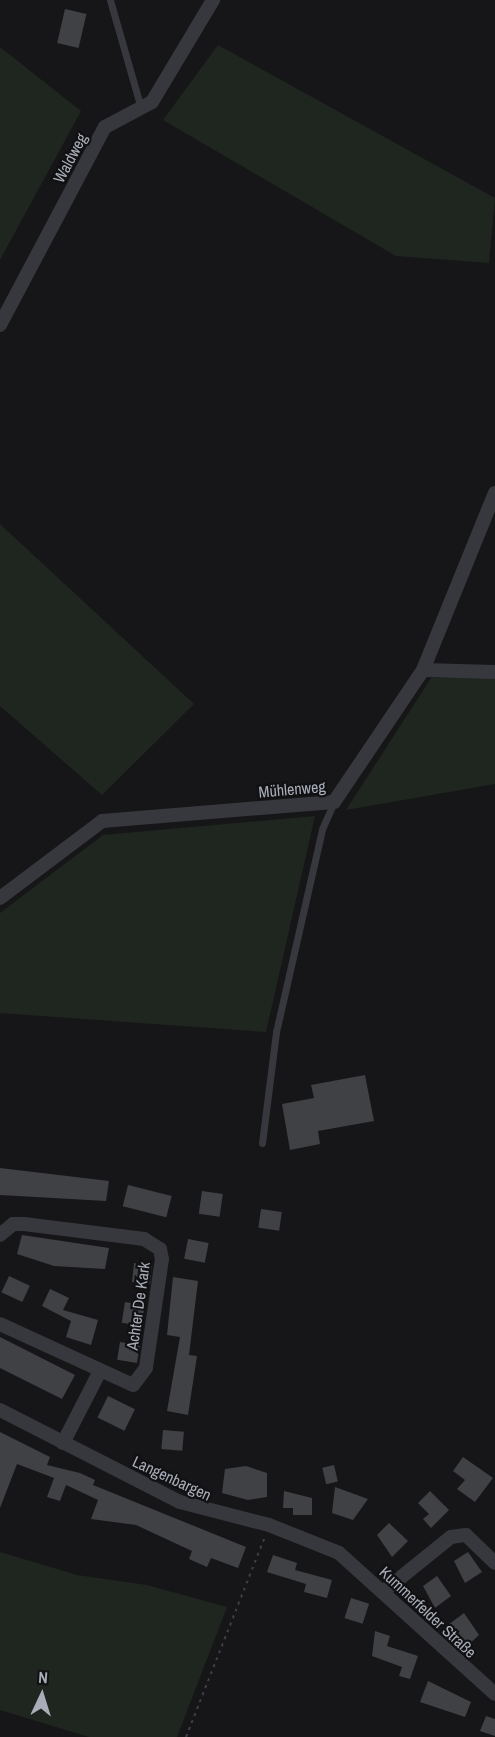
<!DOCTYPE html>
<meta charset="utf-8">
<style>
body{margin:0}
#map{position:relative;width:495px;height:1737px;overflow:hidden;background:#161618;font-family:"Archivo Narrow",sans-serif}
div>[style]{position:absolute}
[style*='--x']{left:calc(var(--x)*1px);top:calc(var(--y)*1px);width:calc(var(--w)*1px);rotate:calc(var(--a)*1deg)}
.green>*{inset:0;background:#1e261f}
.building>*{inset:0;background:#404145;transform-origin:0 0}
.path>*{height:2px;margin-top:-1px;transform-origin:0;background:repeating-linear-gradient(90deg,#3d3f44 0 3px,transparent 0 7.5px)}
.service>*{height:7px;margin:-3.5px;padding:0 3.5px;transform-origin:3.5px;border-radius:3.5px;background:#37383d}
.minor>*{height:14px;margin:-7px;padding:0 7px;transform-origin:7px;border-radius:7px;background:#37383d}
span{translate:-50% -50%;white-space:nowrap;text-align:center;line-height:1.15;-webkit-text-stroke:4.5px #111113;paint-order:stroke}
.street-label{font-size:16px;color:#a8adb8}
.north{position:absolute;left:12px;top:1665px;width:60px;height:60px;-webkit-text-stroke:4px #111113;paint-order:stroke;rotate:4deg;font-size:16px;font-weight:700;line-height:24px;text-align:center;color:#a8adb8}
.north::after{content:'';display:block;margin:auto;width:21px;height:27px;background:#a8adb8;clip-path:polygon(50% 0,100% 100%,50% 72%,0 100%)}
</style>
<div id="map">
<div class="green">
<div style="clip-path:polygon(218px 45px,495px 198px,489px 263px,396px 256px,163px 120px)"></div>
<div style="clip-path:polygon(0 47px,81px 111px,0 260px)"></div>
<div style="clip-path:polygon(0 524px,194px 704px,102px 795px,0 706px)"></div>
<div style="clip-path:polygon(431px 678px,495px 678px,495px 784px,346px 810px)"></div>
<div style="clip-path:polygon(315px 816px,266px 1032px,0 1013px,0 913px,103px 835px)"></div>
<div style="clip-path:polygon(0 1552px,77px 1575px,147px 1585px,227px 1607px,177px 1737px,89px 1737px,0 1710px)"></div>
</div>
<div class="building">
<div style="left:65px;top:9px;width:22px;height:35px;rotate:13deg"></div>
<div style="clip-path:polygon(365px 1075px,374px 1121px,318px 1131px,320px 1144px,290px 1150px,282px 1104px,314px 1098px,311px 1085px)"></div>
<div style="clip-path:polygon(0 1168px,109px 1181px,106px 1201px,0 1195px)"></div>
<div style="left:128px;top:1185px;width:45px;height:22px;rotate:14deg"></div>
<div style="left:202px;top:1191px;width:21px;height:23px;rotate:8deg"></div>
<div style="left:261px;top:1209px;width:21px;height:19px;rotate:8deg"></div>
<div style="clip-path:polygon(22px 1235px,109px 1248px,105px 1269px,54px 1266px,17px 1254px)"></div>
<div style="left:188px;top:1239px;width:21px;height:20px;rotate:11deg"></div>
<div style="left:134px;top:1263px;width:18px;height:19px;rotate:6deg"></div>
<div style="left:9px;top:1276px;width:23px;height:18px;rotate:25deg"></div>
<div style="clip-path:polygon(173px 1277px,198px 1281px,189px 1355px,197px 1356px,188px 1415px,167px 1411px,180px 1337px,167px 1335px)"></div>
<div style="clip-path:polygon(50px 1289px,69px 1298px,63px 1310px,98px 1320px,91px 1345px,66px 1337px,71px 1321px,42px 1306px)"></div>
<div style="left:125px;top:1302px;width:20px;height:21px;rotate:9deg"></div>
<div style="clip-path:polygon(0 1337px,75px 1375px,62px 1399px,0 1368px)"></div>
<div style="left:120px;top:1342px;width:20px;height:18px;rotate:9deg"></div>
<div style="left:108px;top:1396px;width:30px;height:24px;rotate:26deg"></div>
<div style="left:163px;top:1430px;width:21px;height:19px;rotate:5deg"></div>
<div style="clip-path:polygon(0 1432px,50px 1457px,47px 1465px,80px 1473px,95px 1480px,93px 1485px,246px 1547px,238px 1568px,211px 1558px,207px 1567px,189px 1559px,192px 1551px,136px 1525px,91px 1519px,98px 1500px,66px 1485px,60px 1501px,47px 1497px,54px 1478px,17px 1464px,0 1508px)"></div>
<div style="clip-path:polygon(463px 1457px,493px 1478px,475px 1502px,457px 1489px,465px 1480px,453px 1471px)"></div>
<div style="left:334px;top:1465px;width:17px;height:12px;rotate:77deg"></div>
<div style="clip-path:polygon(246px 1466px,267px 1473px,267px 1497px,248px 1500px,222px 1493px,225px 1469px)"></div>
<div style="clip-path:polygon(335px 1487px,368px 1499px,353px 1520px,332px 1513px)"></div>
<div style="clip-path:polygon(284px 1491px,312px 1498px,312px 1515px,293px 1515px,293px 1508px,283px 1508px)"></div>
<div style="clip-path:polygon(430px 1491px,449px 1510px,431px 1528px,423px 1519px,429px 1514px,418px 1503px)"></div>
<div style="clip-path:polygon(389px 1523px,408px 1541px,392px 1557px,377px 1535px)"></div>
<div style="clip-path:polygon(468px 1552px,482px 1572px,465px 1583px,454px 1561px)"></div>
<div style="clip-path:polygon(273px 1555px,297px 1563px,295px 1570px,332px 1580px,327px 1598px,304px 1592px,306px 1584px,267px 1572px)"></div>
<div style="clip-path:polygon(437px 1576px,451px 1596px,435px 1608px,423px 1586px)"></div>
<div style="left:351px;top:1598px;width:19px;height:21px;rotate:18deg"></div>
<div style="clip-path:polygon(464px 1613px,479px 1635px,467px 1646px,448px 1625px)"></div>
<div style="clip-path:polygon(375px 1631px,390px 1636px,387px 1646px,418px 1656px,410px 1679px,399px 1676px,402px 1667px,372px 1656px)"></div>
<div style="clip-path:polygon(428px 1681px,471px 1702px,465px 1717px,420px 1702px)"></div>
<div style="clip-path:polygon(486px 1716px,495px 1719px,495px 1736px,480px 1731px)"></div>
</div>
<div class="path">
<div style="--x:186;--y:1737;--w:216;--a:-68.5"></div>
</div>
<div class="service">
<div style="--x:110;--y:0;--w:112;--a:74"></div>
<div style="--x:262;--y:1143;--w:112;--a:-82.8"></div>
<div style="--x:276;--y:1032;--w:208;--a:-77.2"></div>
<div style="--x:322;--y:829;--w:30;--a:-66"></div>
</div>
<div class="minor">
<div style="--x:0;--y:325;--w:224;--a:-62.1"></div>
<div style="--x:105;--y:127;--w:53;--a:-28"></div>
<div style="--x:152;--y:102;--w:119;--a:-59.1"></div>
<div style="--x:423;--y:670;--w:72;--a:1.6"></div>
<div style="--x:0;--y:898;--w:128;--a:-37"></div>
<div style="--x:102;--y:821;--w:233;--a:-4.7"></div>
<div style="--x:334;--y:802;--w:159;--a:-56"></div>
<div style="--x:423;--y:670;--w:191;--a:-67.9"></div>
<div style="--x:0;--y:1235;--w:17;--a:-40"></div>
<div style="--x:13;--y:1224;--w:11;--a:0"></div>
<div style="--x:24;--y:1224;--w:121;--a:7.1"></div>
<div style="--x:144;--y:1239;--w:19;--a:32"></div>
<div style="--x:160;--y:1249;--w:10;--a:79"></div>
<div style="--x:162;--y:1259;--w:110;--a:98.4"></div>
<div style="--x:146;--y:1368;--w:21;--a:127"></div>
<div style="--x:133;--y:1385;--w:146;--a:-155.4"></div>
<div style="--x:0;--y:1410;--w:202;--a:27.1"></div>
<div style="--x:180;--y:1502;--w:92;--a:14.5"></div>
<div style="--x:269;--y:1525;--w:75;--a:21.8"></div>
<div style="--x:339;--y:1553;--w:210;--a:42.1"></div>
<div style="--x:63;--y:1443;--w:79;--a:-62.8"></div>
<div style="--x:384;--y:1591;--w:86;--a:-38.9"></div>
<div style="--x:451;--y:1537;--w:15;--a:-8"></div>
<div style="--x:466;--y:1535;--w:40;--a:44"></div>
</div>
<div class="street-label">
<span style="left:70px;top:158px;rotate:-62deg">Waldweg</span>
<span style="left:292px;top:789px;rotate:-5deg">Mühlenweg</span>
<span style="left:138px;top:1306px;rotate:-82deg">Achter De Kark</span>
<span style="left:172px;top:1478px;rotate:25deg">Langenbargen</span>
<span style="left:428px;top:1612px;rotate:43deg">Kummerfelder Straße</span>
</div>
<div class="north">N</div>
</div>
